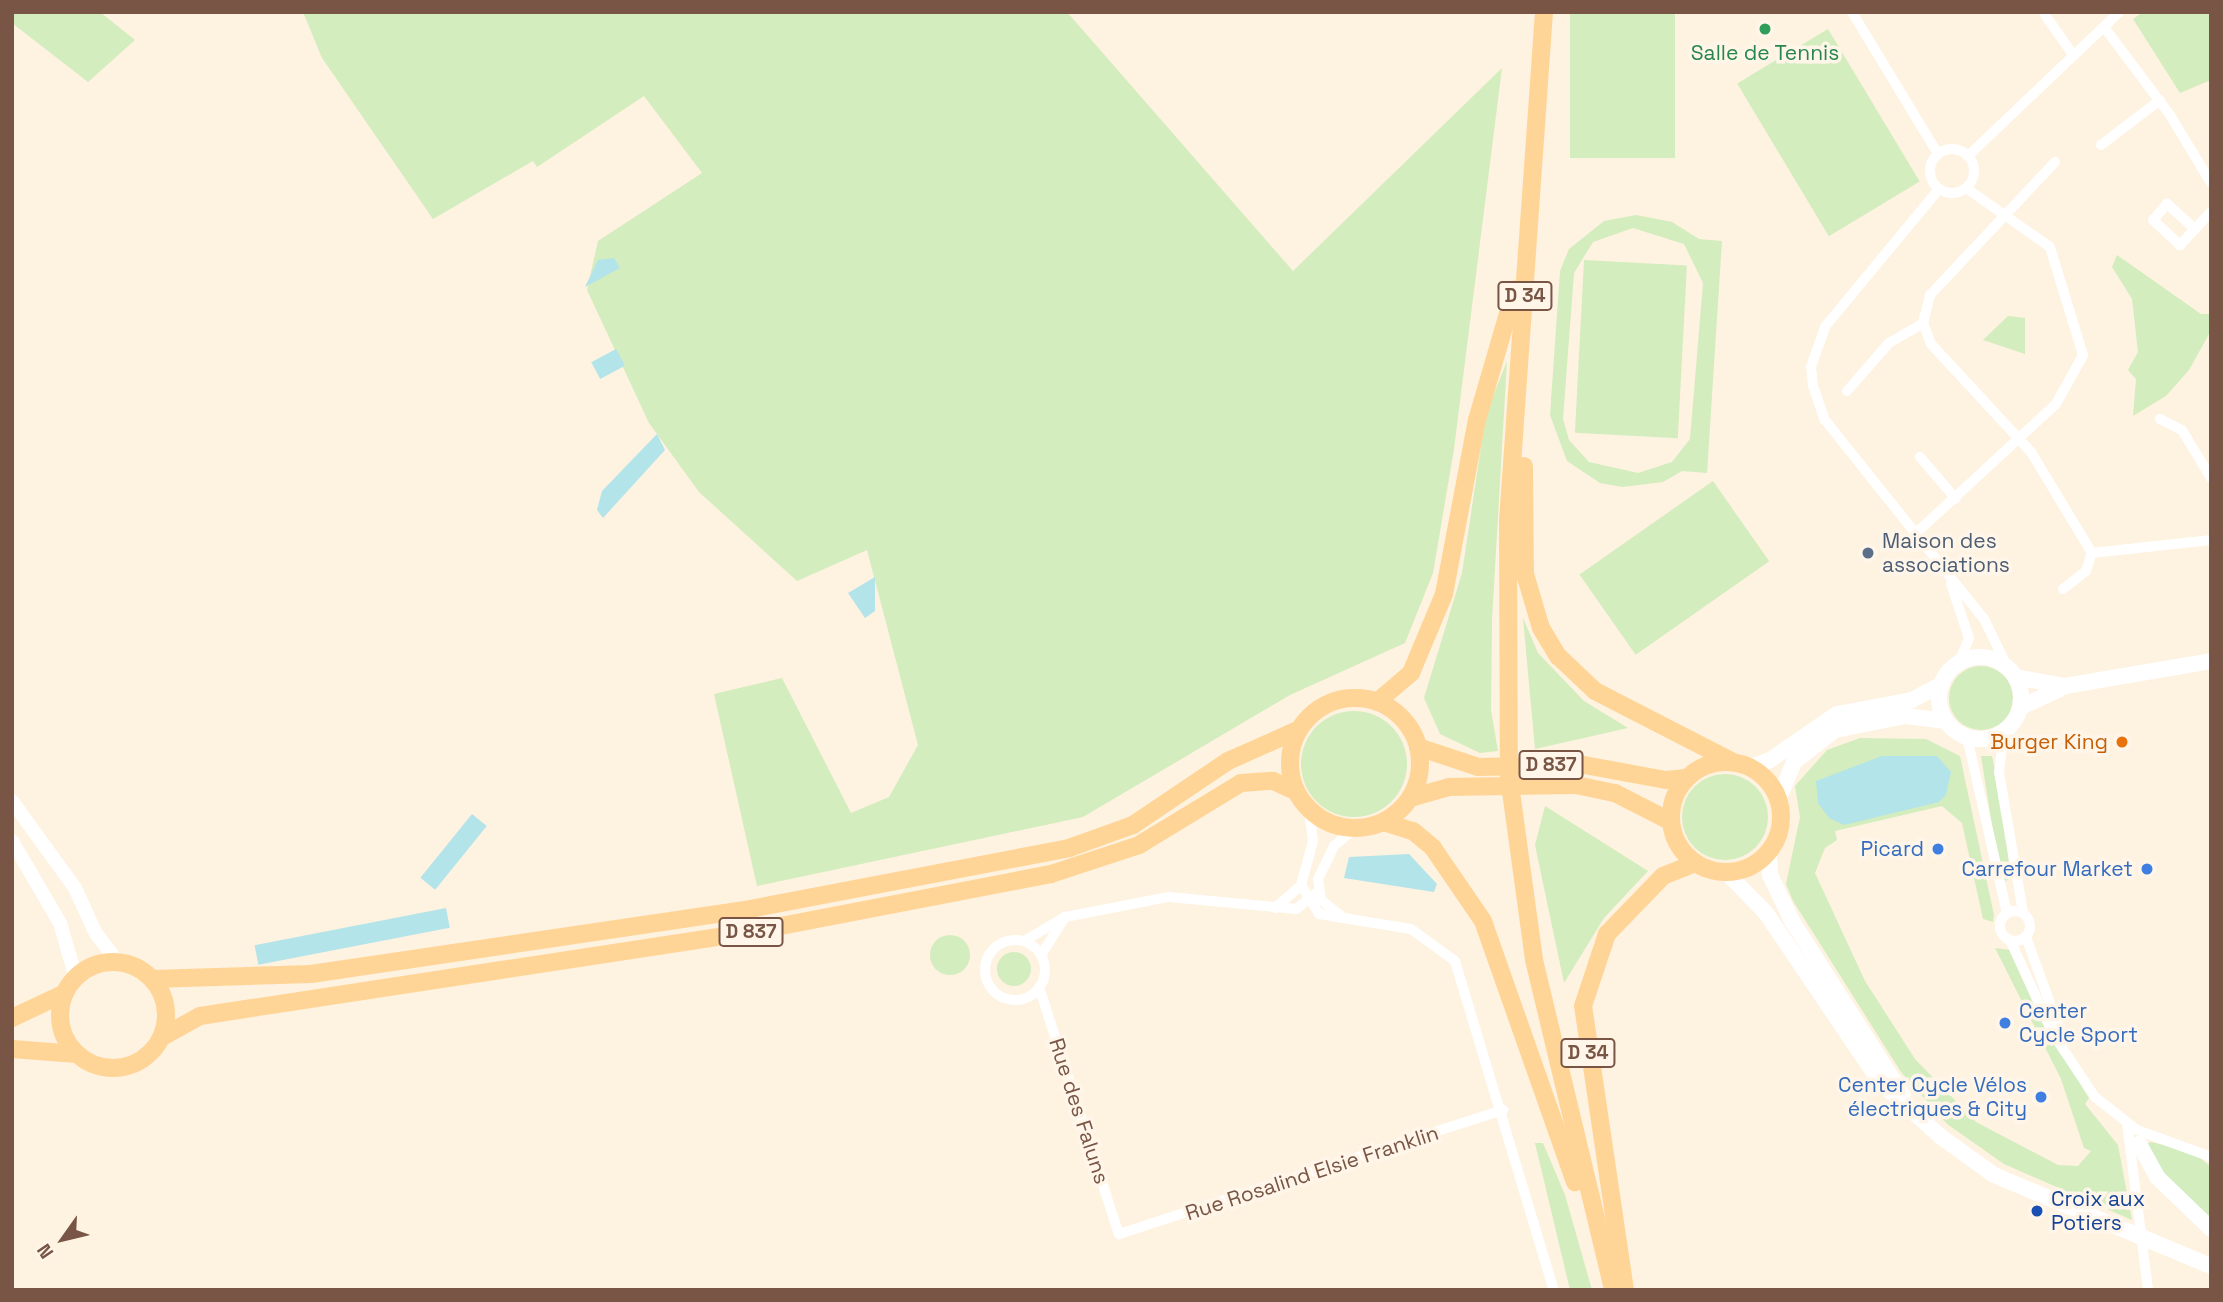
<!DOCTYPE html>
<meta charset="utf-8">
<style>
body{margin:0}
#map{position:relative;width:2223px;height:1302px;overflow:hidden;background:#fef2e1;font-family:"Space Grotesk",sans-serif}
div>[style]{position:absolute}
[style*='--x']{left:calc(var(--x)*1px);top:calc(var(--y)*1px);width:calc(var(--w)*1px);rotate:calc(var(--a)*1deg)}
.green>*{inset:0;background:#d3edbe;transform-origin:0 0}
.round{border-radius:50%}
.water>*{inset:0;background:#b3e4ea;transform-origin:0 0}
.minor>*{height:10px;margin:-5px;padding:0 5px;transform-origin:5px;border-radius:5px;background:#fff}
.minor>.ring{margin:-5px;padding:0;box-sizing:content-box;background:none;border:10px solid #fff;border-radius:50%}
.tertiary>*{height:14px;margin:-7px;padding:0 7px;transform-origin:7px;border-radius:7px;background:#fff}
.secondary>*{height:16px;margin:-8px;padding:0 8px;transform-origin:8px;border-radius:8px;background:#fff}
.secondary>.ring{margin:-8px;padding:0;box-sizing:content-box;background:none;border:16px solid #fff;border-radius:50%}
.primary>*{height:18px;margin:-9px;padding:0 9px;transform-origin:9px;border-radius:9px;background:#ffd597}
.primary>.ring{margin:-9px;padding:0;box-sizing:content-box;background:none;border:18px solid #ffd597;border-radius:50%}
.dots>*{width:19px;height:19px;translate:-50% -50%;box-sizing:border-box;border:4px solid #fff6e9;border-radius:50%}
span{translate:-50% -50%;white-space:nowrap;text-align:center;line-height:1.15;-webkit-text-stroke:7px #fff6e9;paint-order:stroke}
.shield-label span{padding:2px 5px;background:#fff6e9;border:2px solid;border-radius:5px;-webkit-text-stroke-width:0}
.shield-label{font-size:19px;color:#785545;font-weight:700}
.leisure-label{font-size:21px;color:#27864d}
.service-label{font-size:21px;color:#4e5e75}
.left{translate:0 -50%;text-align:left}
.food-label{font-size:21px;color:#c56008}
.right{translate:-100% -50%;text-align:right}
.shop-label{font-size:21px;color:#366cbe}
.street-label{font-size:21px;color:#785545}
.transit-label{font-size:21px;color:#164399}
.frame{position:absolute;inset:0;border:14px solid #785545;pointer-events:none}
.north{position:absolute;left:28px;top:1204px;width:70px;height:70px;-webkit-text-stroke:5px #fff6e9;paint-order:stroke;rotate:236deg;font-size:19px;font-weight:700;line-height:28px;text-align:center;color:#785545}
.north::after{content:'';display:block;margin:auto;width:24px;height:32px;background:#785545;clip-path:polygon(50% 0,100% 100%,50% 72%,0 100%)}
</style>
<div id="map">
<div class="green">
<div style="clip-path:polygon(12px 12px,100px 12px,135px 40px,88px 82px,12px 23px)"></div>
<div style="clip-path:polygon(303px 12px,1067px 12px,1293px 271px,1502px 68px,1454px 449px,1433px 573px,1405px 643px,1290px 695px,1083px 817px,757px 886px,714px 694px,782px 678px,851px 813px,889px 797px,918px 745px,867px 550px,797px 581px,699px 492px,649px 423px,587px 290px,598px 241px,702px 173px,644px 96px,537px 167px,533px 161px,433px 219px,322px 58px)"></div>
<div style="left:1570px;top:12px;width:105px;height:146px"></div>
<div style="clip-path:polygon(2143px 12px,2211px 12px,2211px 80px,2180px 93px,2133px 19px)"></div>
<div style="left:1828px;top:29px;width:178px;height:106px;rotate:59deg"></div>
<div style="clip-path:polygon(evenodd,1636px 215px,1672px 222px,1699px 239px,1722px 241px,1707px 473px,1682px 471px,1663px 482px,1622px 487px,1600px 483px,1567px 461px,1550px 415px,1560px 271px,1569px 249px,1604px 221px,1636px 215px,1633px 228px,1684px 244px,1703px 283px,1690px 439px,1672px 462px,1638px 473px,1589px 462px,1569px 440px,1563px 419px,1574px 273px,1593px 242px,1633px 228px)"></div>
<div style="clip-path:polygon(2117px 255px,2201px 314px,2211px 314px,2209px 334px,2189px 370px,2166px 396px,2133px 416px,2136px 379px,2128px 370px,2138px 352px,2132px 299px,2112px 267px)"></div>
<div style="left:1584px;top:260px;width:103px;height:173px;rotate:3deg"></div>
<div style="clip-path:polygon(2008px 316px,2025px 318px,2025px 354px,1983px 340px)"></div>
<div style="clip-path:polygon(1507px 361px,1492px 620px,1491px 710px,1498px 751px,1480px 753px,1440px 734px,1424px 698px,1462px 573px,1486px 414px)"></div>
<div style="left:1713px;top:481px;width:98px;height:163px;rotate:55deg"></div>
<div style="clip-path:polygon(1523px 618px,1538px 653px,1584px 701px,1628px 728px,1535px 749px)"></div>
<div class="round" style="left:1949px;top:666px;width:64px;height:64px"></div>
<div class="round" style="left:1301px;top:711px;width:106px;height:106px"></div>
<div style="clip-path:polygon(1860px 738px,1926px 739px,1960px 756px,1994px 915px,1993px 922px,1983px 919px,1962px 823px,1942px 806px,1835px 831px,1837px 840px,1825px 848px,1815px 873px,1865px 981px,1915px 1059px,1976px 1122px,2058px 1165px,2078px 1166px,2091px 1151px,2084px 1148px,2061px 1079px,1995px 948px,2010px 950px,2042px 1022px,2089px 1098px,2085px 1104px,2118px 1145px,2132px 1220px,2004px 1164px,1947px 1124px,1901px 1072px,1793px 901px,1786px 884px,1800px 817px,1795px 786px,1827px 750px)"></div>
<div style="clip-path:polygon(1981px 756px,1992px 756px,2001px 799px,2011px 879px,2001px 882px)"></div>
<div class="round" style="left:1682px;top:774px;width:86px;height:86px"></div>
<div style="clip-path:polygon(1545px 806px,1648px 871px,1604px 918px,1564px 983px,1535px 845px)"></div>
<div class="round" style="left:930px;top:935px;width:40px;height:40px"></div>
<div class="round" style="left:997px;top:952px;width:34px;height:34px"></div>
<div style="clip-path:polygon(2151px 1142px,2193px 1152px,2211px 1167px,2211px 1222px,2159px 1170px,2146px 1144px)"></div>
<div style="clip-path:polygon(1535px 1143px,1543px 1143px,1565px 1195px,1592px 1290px,1570px 1290px)"></div>
</div>
<div class="water">
<div style="clip-path:polygon(614px 258px,620px 268px,585px 287px,598px 260px)"></div>
<div style="left:616px;top:349px;width:19px;height:28px;rotate:62deg"></div>
<div style="clip-path:polygon(657px 434px,665px 450px,603px 518px,597px 510px,602px 491px)"></div>
<div style="clip-path:polygon(875px 577px,875px 611px,865px 618px,848px 593px)"></div>
<div style="clip-path:polygon(1882px 756px,1937px 756px,1951px 772px,1946px 795px,1939px 802px,1844px 825px,1829px 818px,1818px 803px,1816px 781px)"></div>
<div style="left:472px;top:814px;width:19px;height:82px;rotate:39deg"></div>
<div style="clip-path:polygon(1409px 854px,1437px 884px,1434px 892px,1344px 878px,1349px 857px)"></div>
<div style="left:446px;top:908px;width:20px;height:195px;rotate:79deg"></div>
</div>
<div class="minor">
<div style="--x:1852;--y:12;--w:166;--a:58.8"></div>
<div style="--x:2045;--y:15;--w:50;--a:54.7"></div>
<div style="--x:2104;--y:27;--w:110;--a:53.1"></div>
<div style="--x:2170;--y:115;--w:79;--a:58.9"></div>
<div style="--x:2101;--y:145;--w:74;--a:-37.3"></div>
<div class="ring" style="left:1930px;top:149px;width:34px;height:34px"></div>
<div style="--x:1968;--y:156;--w:209;--a:-43.6"></div>
<div style="--x:2055;--y:162;--w:183;--a:133.2"></div>
<div style="--x:1930;--y:295;--w:29;--a:104"></div>
<div style="--x:1923;--y:323;--w:22;--a:69"></div>
<div style="--x:1931;--y:344;--w:147;--a:47.2"></div>
<div style="--x:2031;--y:452;--w:118;--a:58.9"></div>
<div style="--x:2092;--y:553;--w:120;--a:-6.2"></div>
<div style="--x:1939;--y:189;--w:179;--a:129.6"></div>
<div style="--x:1825;--y:327;--w:42;--a:109.3"></div>
<div style="--x:1811;--y:367;--w:19;--a:84"></div>
<div style="--x:1813;--y:386;--w:36;--a:71"></div>
<div style="--x:1825;--y:420;--w:255;--a:51.4"></div>
<div style="--x:1984;--y:619;--w:55;--a:63.9"></div>
<div style="--x:2195;--y:229;--w:38;--a:-138"></div>
<div style="--x:2167;--y:204;--w:21;--a:131"></div>
<div style="--x:2153;--y:220;--w:37;--a:43"></div>
<div style="--x:2180;--y:245;--w:22;--a:-47"></div>
<div style="--x:2195;--y:229;--w:23;--a:-47"></div>
<div style="--x:1847;--y:391;--w:64;--a:-48.8"></div>
<div style="--x:1889;--y:343;--w:39;--a:-30"></div>
<div style="--x:2160;--y:419;--w:25;--a:27"></div>
<div style="--x:2182;--y:430;--w:56;--a:58.9"></div>
<div style="--x:1920;--y:457;--w:55;--a:49.4"></div>
<div style="--x:1914;--y:535;--w:193;--a:-42.7"></div>
<div style="--x:2056;--y:404;--w:56;--a:-61.1"></div>
<div style="--x:2083;--y:355;--w:113;--a:-107"></div>
<div style="--x:2050;--y:247;--w:103;--a:-144.9"></div>
<div style="--x:1951;--y:584;--w:57;--a:71.6"></div>
<div style="--x:1969;--y:638;--w:27;--a:112"></div>
<div style="--x:2063;--y:589;--w:29;--a:-38"></div>
<div style="--x:2086;--y:571;--w:19;--a:-72"></div>
<div style="--x:2004;--y:732;--w:40;--a:97.1"></div>
<div style="--x:1999;--y:772;--w:143;--a:80.3"></div>
<div style="--x:1967;--y:737;--w:180;--a:77.2"></div>
<div style="--x:1301;--y:885;--w:34;--a:58"></div>
<div style="--x:1319;--y:914;--w:93;--a:9.3"></div>
<div style="--x:1411;--y:929;--w:54;--a:36"></div>
<div style="--x:1455;--y:961;--w:344;--a:73.3"></div>
<div style="--x:1275;--y:908;--w:35;--a:-41"></div>
<div style="--x:1301;--y:885;--w:46;--a:-74.7"></div>
<div style="--x:1313;--y:841;--w:31;--a:-97"></div>
<div class="ring" style="left:2000px;top:911px;width:20px;height:20px"></div>
<div style="--x:1341;--y:916;--w:26;--a:-141"></div>
<div style="--x:1321;--y:900;--w:21;--a:-98"></div>
<div style="--x:1318;--y:879;--w:37;--a:-64"></div>
<div style="--x:1334;--y:846;--w:26;--a:-40"></div>
<div style="--x:1065;--y:917;--w:106;--a:-10.9"></div>
<div style="--x:1169;--y:897;--w:128;--a:5.4"></div>
<div style="--x:1296;--y:909;--w:28;--a:-38"></div>
<div style="--x:2026;--y:937;--w:109;--a:70.1"></div>
<div class="ring" style="left:985px;top:940px;width:50px;height:50px"></div>
<div style="--x:2010;--y:940;--w:103;--a:65.4"></div>
<div style="--x:2053;--y:1034;--w:76;--a:56.3"></div>
<div style="--x:2095;--y:1097;--w:53;--a:38.2"></div>
<div style="--x:2137;--y:1130;--w:79;--a:20"></div>
<div style="--x:1024;--y:941;--w:48;--a:-30.3"></div>
<div style="--x:1065;--y:917;--w:45;--a:122.3"></div>
<div style="--x:1039;--y:987;--w:260;--a:72.1"></div>
<div style="--x:1119;--y:1234;--w:404;--a:-17.9"></div>
<div style="--x:2127;--y:1123;--w:168;--a:82.8"></div>
</div>
<div class="tertiary">
<div style="--x:12;--y:801;--w:107;--a:54.1"></div>
<div style="--x:75;--y:888;--w:48;--a:65.6"></div>
<div style="--x:95;--y:932;--w:38;--a:53"></div>
<div style="--x:12;--y:841;--w:95;--a:59.7"></div>
<div style="--x:60;--y:923;--w:57;--a:73.8"></div>
</div>
<div class="secondary">
<div class="ring" style="left:1939px;top:657px;width:66px;height:66px"></div>
<div style="--x:2015;--y:677;--w:51;--a:10.2"></div>
<div style="--x:2065;--y:686;--w:148;--a:-9.7"></div>
<div style="--x:2021;--y:707;--w:43;--a:-24.8"></div>
<div style="--x:1749;--y:767;--w:22;--a:-18"></div>
<div style="--x:1770;--y:760;--w:81;--a:-34.5"></div>
<div style="--x:1837;--y:714;--w:76;--a:-10.6"></div>
<div style="--x:1912;--y:700;--w:34;--a:-28"></div>
<div style="--x:1778;--y:801;--w:42;--a:-67.7"></div>
<div style="--x:1794;--y:762;--w:52;--a:-38"></div>
<div style="--x:1835;--y:730;--w:72;--a:-11.2"></div>
<div style="--x:1906;--y:716;--w:40;--a:7.1"></div>
<div style="--x:1769;--y:851;--w:24;--a:88"></div>
<div style="--x:1770;--y:875;--w:51;--a:64.4"></div>
<div style="--x:1792;--y:921;--w:206;--a:57.5"></div>
<div style="--x:1727;--y:873;--w:56;--a:45.7"></div>
<div style="--x:1766;--y:913;--w:204;--a:56"></div>
<div style="--x:1880;--y:1082;--w:82;--a:42"></div>
<div style="--x:1941;--y:1137;--w:65;--a:35.6"></div>
<div style="--x:1994;--y:1175;--w:235;--a:22.8"></div>
<div style="--x:2139;--y:1144;--w:38;--a:61"></div>
<div style="--x:2157;--y:1177;--w:75;--a:43.9"></div>
</div>
<div class="primary">
<div style="--x:1544;--y:12;--w:509;--a:94.05"></div>
<div style="--x:1508;--y:520;--w:257;--a:89.8"></div>
<div style="--x:1509;--y:777;--w:185;--a:82.2"></div>
<div style="--x:1534;--y:960;--w:339;--a:76.5"></div>
<div style="--x:1524;--y:466;--w:108;--a:89.5"></div>
<div style="--x:1525;--y:574;--w:56;--a:73.5"></div>
<div style="--x:1541;--y:628;--w:33;--a:59"></div>
<div style="--x:1558;--y:656;--w:51;--a:43.4"></div>
<div style="--x:1595;--y:691;--w:157;--a:27.2"></div>
<div class="ring" style="left:1290px;top:698px;width:112px;height:112px"></div>
<div style="--x:1377;--y:702;--w:45;--a:-40.5"></div>
<div style="--x:1411;--y:673;--w:86;--a:-67.3"></div>
<div style="--x:1444;--y:594;--w:177;--a:-79.3"></div>
<div style="--x:1477;--y:420;--w:136;--a:-73.8"></div>
<div style="--x:1418;--y:747;--w:63;--a:18.4"></div>
<div style="--x:1478;--y:767;--w:106;--a:-1.1"></div>
<div style="--x:1584;--y:765;--w:83;--a:10.4"></div>
<div style="--x:1666;--y:780;--w:20;--a:-6"></div>
<div class="ring" style="left:1671px;top:762px;width:92px;height:92px"></div>
<div style="--x:1410;--y:798;--w:41;--a:-15.8"></div>
<div style="--x:1449;--y:787;--w:127;--a:-0.9"></div>
<div style="--x:1576;--y:785;--w:40;--a:12"></div>
<div style="--x:1615;--y:793;--w:62;--a:27"></div>
<div style="--x:1383;--y:822;--w:31;--a:17"></div>
<div style="--x:1413;--y:831;--w:26;--a:40"></div>
<div style="--x:1433;--y:848;--w:88;--a:55.6"></div>
<div style="--x:1483;--y:921;--w:277;--a:70.6"></div>
<div class="ring" style="left:60px;top:962px;width:88px;height:88px"></div>
<div style="--x:152;--y:979;--w:159;--a:-1.8"></div>
<div style="--x:311;--y:974;--w:444;--a:-8.4"></div>
<div style="--x:750;--y:909;--w:325;--a:-10.8"></div>
<div style="--x:1069;--y:848;--w:68;--a:-19.8"></div>
<div style="--x:1133;--y:825;--w:115;--a:-34"></div>
<div style="--x:1228;--y:761;--w:77;--a:-23.9"></div>
<div style="--x:12;--y:1018;--w:59;--a:-25.3"></div>
<div style="--x:162;--y:1037;--w:43;--a:-28.9"></div>
<div style="--x:200;--y:1016;--w:556;--a:-8.68"></div>
<div style="--x:750;--y:932;--w:307;--a:-10.9"></div>
<div style="--x:1051;--y:874;--w:93;--a:-18.2"></div>
<div style="--x:1139;--y:845;--w:119;--a:-31.3"></div>
<div style="--x:1241;--y:783;--w:32;--a:-4"></div>
<div style="--x:1273;--y:781;--w:24;--a:24"></div>
<div style="--x:12;--y:1049;--w:65;--a:4.4"></div>
<div style="--x:1625;--y:1290;--w:287;--a:-98.4"></div>
<div style="--x:1583;--y:1006;--w:76;--a:-71.6"></div>
<div style="--x:1607;--y:934;--w:81;--a:-46"></div>
<div style="--x:1663;--y:876;--w:35;--a:-22"></div>
</div>
<div class="dots">
<div style="left:1765px;top:29px;background:#2e9e5b"></div>
<div style="left:1868px;top:553px;background:#5c6f8a"></div>
<div style="left:2122px;top:742px;background:#e8710a"></div>
<div style="left:1938px;top:849px;background:#3f7fe0"></div>
<div style="left:2147px;top:869px;background:#3f7fe0"></div>
<div style="left:2005px;top:1023px;background:#3f7fe0"></div>
<div style="left:2041px;top:1097px;background:#3f7fe0"></div>
<div style="left:2037px;top:1211px;background:#1a4fb4"></div>
</div>
<div class="shield-label">
<span style="left:1525px;top:296px">D 34</span>
<span style="left:1551px;top:765px">D 837</span>
<span style="left:751px;top:932px">D 837</span>
<span style="left:1588px;top:1053px">D 34</span>
</div>
<div class="leisure-label">
<span style="left:1765px;top:53px">Salle de Tennis</span>
</div>
<div class="service-label">
<span class="left" style="left:1882px;top:553px">Maison des<br>associations</span>
</div>
<div class="food-label">
<span class="right" style="left:2108px;top:742px">Burger King</span>
</div>
<div class="shop-label">
<span class="right" style="left:1924px;top:849px">Picard</span>
<span class="right" style="left:2133px;top:869px">Carrefour Market</span>
<span class="left" style="left:2019px;top:1023px">Center<br>Cycle Sport</span>
<span class="right" style="left:2027px;top:1097px">Center Cycle Vélos<br>électriques &amp; City</span>
</div>
<div class="street-label">
<span style="left:1079px;top:1111px;rotate:72deg">Rue des Faluns</span>
<span style="left:1312px;top:1173px;rotate:-18deg">Rue Rosalind Elsie Franklin</span>
</div>
<div class="transit-label">
<span class="left" style="left:2051px;top:1211px">Croix aux<br>Potiers</span>
</div>
<div class="frame"></div>
<div class="north">N</div>
</div>
